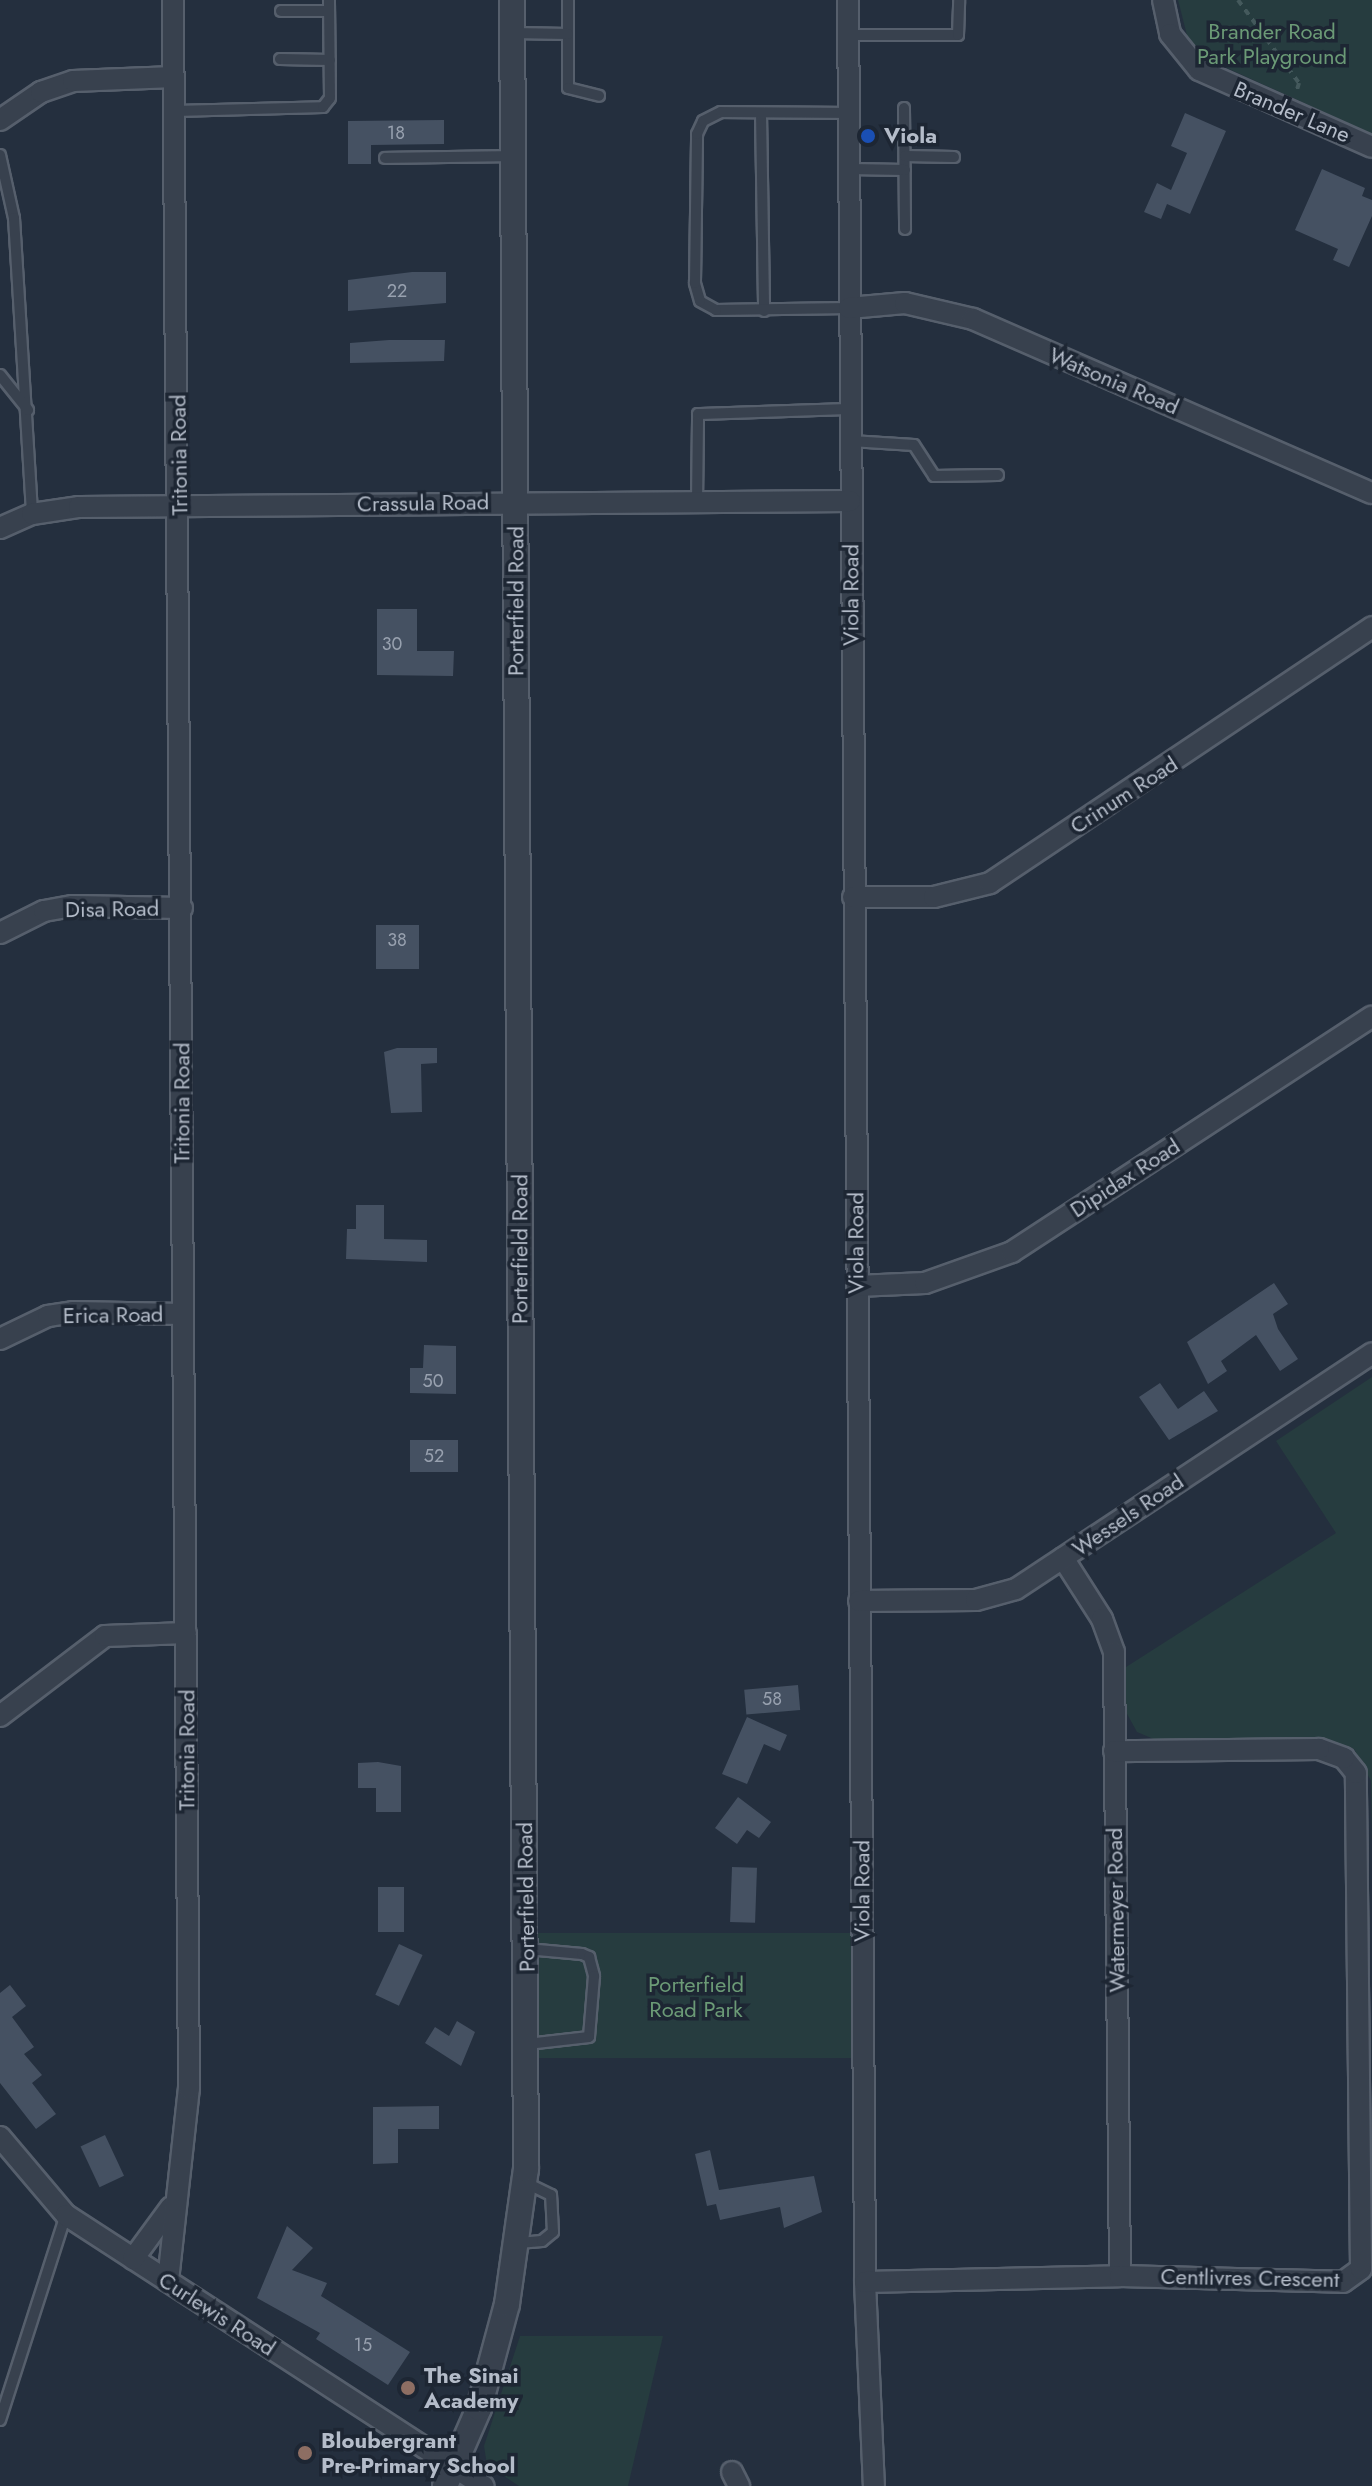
<!DOCTYPE html>
<style>
body{margin:0}
#map{position:relative;width:1372px;height:2486px;overflow:hidden;background:#242f3e;font-family:Jost,sans-serif}
div>[style]{position:absolute}
[style*='--x']{left:calc(var(--x)*1px);top:calc(var(--y)*1px);width:calc(var(--w)*1px);rotate:calc(var(--a)*1deg)}
.green>*{inset:0;background:#263c3f;transform-origin:0 0}
.building>*{inset:0;background:#455162;transform-origin:0 0}
.path>*{height:4px;margin-top:-2px;transform-origin:0;background:repeating-linear-gradient(90deg,#44595c 0 6px,transparent 0 12px)}
.roads{filter:drop-shadow(2px 0 #565f6c) drop-shadow(-2px 0 #565f6c) drop-shadow(0 2px #565f6c) drop-shadow(0 -2px #565f6c)}
.service>*{height:10px;margin:-5px;padding:0 5px;transform-origin:5px;border-radius:5px;background:#38414e}
.minor>*{height:20px;margin:-10px;padding:0 10px;transform-origin:10px;border-radius:10px;background:#38414e}
.tertiary>*{height:24px;margin:-12px;padding:0 12px;transform-origin:12px;border-radius:12px;background:#38414e}
.dots>*{width:22px;height:22px;translate:-50% -50%;box-sizing:border-box;border:4px solid #1d2633;border-radius:50%}
span{translate:-50% -50%;white-space:nowrap;text-align:center;line-height:1.15;-webkit-text-stroke:7px #1d2633;paint-order:stroke}
.number-label{font-size:18px;color:#98a1af}
.number-label span{-webkit-text-stroke-width:0}
.park-label{font-size:22px;color:#6b9a76}
.street-label{font-size:22px;color:#b4bcc9}
.poi-label{font-size:22px;color:#b4bcc9;font-weight:700}
.left{translate:0 -50%;text-align:left}
</style>
<div id="map">
<div class="green">
<div style="clip-path:polygon(1178px 0,1372px 0,1372px 134px,1205px 58px,1188px 39px)"></div>
<div style="clip-path:polygon(1372px 1377px,1372px 1843px,1371px 1781px,1354px 1749px,1321px 1737px,1156px 1740px,1137px 1732px,1126px 1712px,1126px 1667px,1336px 1533px,1276px 1441px)"></div>
<div style="left:854px;top:1933px;width:125px;height:317px;rotate:90deg"></div>
<div style="clip-path:polygon(520px 2336px,663px 2336px,628px 2486px,519px 2486px,487px 2465px,484px 2446px)"></div>
</div>
<div class="building">
<div style="clip-path:polygon(1185px 113px,1226px 131px,1190px 214px,1167px 204px,1161px 219px,1144px 212px,1157px 183px,1171px 190px,1187px 153px,1171px 146px)"></div>
<div style="clip-path:polygon(444px 120px,444px 144px,371px 145px,371px 164px,348px 164px,348px 121px)"></div>
<div style="clip-path:polygon(1322px 169px,1365px 188px,1362px 196px,1372px 200px,1372px 216px,1349px 267px,1333px 260px,1338px 249px,1295px 230px)"></div>
<div style="clip-path:polygon(412px 272px,446px 272px,446px 303px,348px 311px,348px 280px)"></div>
<div style="clip-path:polygon(389px 340px,445px 340px,444px 361px,350px 363px,350px 343px)"></div>
<div style="clip-path:polygon(377px 609px,417px 609px,417px 651px,454px 651px,453px 676px,377px 675px)"></div>
<div style="left:376px;top:925px;width:43px;height:44px"></div>
<div style="clip-path:polygon(397px 1048px,437px 1048px,437px 1063px,421px 1064px,422px 1112px,391px 1113px,384px 1052px)"></div>
<div style="clip-path:polygon(356px 1205px,384px 1205px,384px 1239px,427px 1240px,427px 1262px,346px 1259px,347px 1229px,356px 1229px)"></div>
<div style="clip-path:polygon(1274px 1283px,1288px 1304px,1273px 1314px,1278px 1329px,1298px 1359px,1280px 1371px,1256px 1335px,1221px 1361px,1227px 1371px,1208px 1384px,1187px 1342px)"></div>
<div style="clip-path:polygon(424px 1345px,456px 1346px,456px 1394px,410px 1393px,410px 1368px,423px 1368px)"></div>
<div style="clip-path:polygon(1160px 1383px,1178px 1409px,1204px 1391px,1218px 1411px,1169px 1440px,1139px 1397px)"></div>
<div style="left:410px;top:1440px;width:48px;height:32px"></div>
<div style="left:798px;top:1685px;width:25px;height:54px;rotate:85deg"></div>
<div style="clip-path:polygon(747px 1717px,787px 1735px,780px 1751px,764px 1744px,747px 1784px,722px 1774px)"></div>
<div style="clip-path:polygon(378px 1762px,401px 1766px,401px 1812px,376px 1812px,376px 1788px,358px 1788px,358px 1763px)"></div>
<div style="clip-path:polygon(738px 1797px,771px 1822px,759px 1838px,747px 1830px,737px 1844px,715px 1828px)"></div>
<div style="left:732px;top:1867px;width:25px;height:55px;rotate:2deg"></div>
<div style="left:378px;top:1887px;width:26px;height:45px"></div>
<div style="left:399px;top:1944px;width:26px;height:56px;rotate:25deg"></div>
<div style="clip-path:polygon(10px 1985px,26px 2006px,12px 2017px,34px 2047px,24px 2054px,42px 2075px,32px 2083px,56px 2114px,36px 2129px,0 2083px,0 1993px)"></div>
<div style="clip-path:polygon(457px 2021px,475px 2032px,461px 2066px,425px 2043px,435px 2027px,449px 2036px)"></div>
<div style="clip-path:polygon(439px 2106px,439px 2129px,398px 2129px,398px 2163px,373px 2164px,373px 2107px)"></div>
<div style="left:105px;top:2135px;width:45px;height:27px;rotate:65deg"></div>
<div style="clip-path:polygon(710px 2150px,719px 2190px,814px 2176px,822px 2212px,784px 2228px,780px 2207px,720px 2220px,716px 2204px,707px 2206px,695px 2154px)"></div>
<div style="clip-path:polygon(287px 2226px,313px 2248px,292px 2270px,327px 2283px,321px 2296px,410px 2352px,388px 2385px,316px 2339px,320px 2333px,257px 2298px)"></div>
</div>
<div class="path">
<div style="--x:1238;--y:0;--w:103;--a:53.7"></div>
<div style="--x:1299;--y:83;--w:10;--a:107"></div>
</div>
<div class="roads">
<div class="service">
<div style="--x:568;--y:0;--w:88;--a:90"></div>
<div style="--x:568;--y:88;--w:32;--a:14"></div>
<div style="--x:281;--y:11;--w:48;--a:0"></div>
<div style="--x:513;--y:33;--w:55;--a:1"></div>
<div style="--x:849;--y:35;--w:109;--a:0"></div>
<div style="--x:958;--y:35;--w:35;--a:-88"></div>
<div style="--x:280;--y:59;--w:50;--a:1.1"></div>
<div style="--x:904;--y:108;--w:121;--a:89.5"></div>
<div style="--x:175;--y:111;--w:148;--a:-1.5"></div>
<div style="--x:323;--y:107;--w:11;--a:-52"></div>
<div style="--x:330;--y:98;--w:98;--a:-90.6"></div>
<div style="--x:761;--y:113;--w:198;--a:89.1"></div>
<div style="--x:0;--y:155;--w:65;--a:77.5"></div>
<div style="--x:14;--y:218;--w:297;--a:86.5"></div>
<div style="--x:905;--y:156;--w:49;--a:1.2"></div>
<div style="--x:385;--y:158;--w:126;--a:-0.9"></div>
<div style="--x:850;--y:169;--w:55;--a:1"></div>
<div style="--x:849;--y:308;--w:133;--a:179.1"></div>
<div style="--x:716;--y:310;--w:18;--a:-151"></div>
<div style="--x:700;--y:301;--w:19;--a:-106"></div>
<div style="--x:695;--y:283;--w:149;--a:-89.2"></div>
<div style="--x:697;--y:134;--w:14;--a:-65"></div>
<div style="--x:703;--y:121;--w:20;--a:-27"></div>
<div style="--x:721;--y:112;--w:128;--a:0.4"></div>
<div style="--x:0;--y:375;--w:45;--a:51.3"></div>
<div style="--x:851;--y:441;--w:63;--a:3.6"></div>
<div style="--x:914;--y:445;--w:37;--a:57"></div>
<div style="--x:934;--y:476;--w:64;--a:-0.9"></div>
<div style="--x:697;--y:502;--w:88;--a:-89.3"></div>
<div style="--x:698;--y:414;--w:152;--a:-1.9"></div>
<div style="--x:527;--y:1949;--w:55;--a:5.2"></div>
<div style="--x:582;--y:1954;--w:8;--a:23"></div>
<div style="--x:589;--y:1957;--w:20;--a:75"></div>
<div style="--x:594;--y:1976;--w:61;--a:94.7"></div>
<div style="--x:589;--y:2037;--w:62;--a:173.6"></div>
<div style="--x:519;--y:2243;--w:23;--a:-5"></div>
<div style="--x:542;--y:2241;--w:14;--a:-39"></div>
<div style="--x:553;--y:2232;--w:37;--a:-93"></div>
<div style="--x:551;--y:2195;--w:28;--a:-154"></div>
<div style="--x:0;--y:2420;--w:215;--a:-72.2"></div>
</div>
<div class="minor">
<div style="--x:848;--y:0;--w:2282;--a:89.57"></div>
<div style="--x:865;--y:2282;--w:204;--a:87.5"></div>
<div style="--x:1163;--y:0;--w:35;--a:78"></div>
<div style="--x:1170;--y:34;--w:46;--a:51.1"></div>
<div style="--x:1199;--y:70;--w:189;--a:24"></div>
<div style="--x:0;--y:120;--w:50;--a:-34.3"></div>
<div style="--x:41;--y:92;--w:34;--a:-19"></div>
<div style="--x:73;--y:81;--w:101;--a:-2.3"></div>
<div style="--x:849;--y:308;--w:56;--a:-5.1"></div>
<div style="--x:905;--y:303;--w:70;--a:13.2"></div>
<div style="--x:973;--y:319;--w:435;--a:23.6"></div>
<div style="--x:0;--y:528;--w:35;--a:-24"></div>
<div style="--x:32;--y:514;--w:48;--a:-8.5"></div>
<div style="--x:79;--y:507;--w:771;--a:-0.45"></div>
<div style="--x:853;--y:897;--w:81;--a:0"></div>
<div style="--x:934;--y:897;--w:58;--a:-14"></div>
<div style="--x:990;--y:883;--w:460;--a:-33.8"></div>
<div style="--x:0;--y:933;--w:49;--a:-26.6"></div>
<div style="--x:44;--y:911;--w:29;--a:-10"></div>
<div style="--x:73;--y:906;--w:109;--a:1.1"></div>
<div style="--x:857;--y:1286;--w:68;--a:-2.5"></div>
<div style="--x:925;--y:1283;--w:92;--a:-19.6"></div>
<div style="--x:1012;--y:1252;--w:430;--a:-33.2"></div>
<div style="--x:0;--y:1339;--w:53;--a:-25.6"></div>
<div style="--x:48;--y:1316;--w:25;--a:-9"></div>
<div style="--x:73;--y:1312;--w:109;--a:1.1"></div>
<div style="--x:1063;--y:1558;--w:72;--a:57.4"></div>
<div style="--x:1102;--y:1619;--w:35;--a:70"></div>
<div style="--x:1114;--y:1652;--w:624;--a:89.45"></div>
<div style="--x:859;--y:1601;--w:117;--a:-0.5"></div>
<div style="--x:976;--y:1600;--w:41;--a:-15.4"></div>
<div style="--x:1016;--y:1589;--w:427;--a:-33.5"></div>
<div style="--x:0;--y:1716;--w:132;--a:-37.3"></div>
<div style="--x:105;--y:1636;--w:81;--a:-2.1"></div>
<div style="--x:0;--y:2137;--w:102;--a:49.8"></div>
<div style="--x:66;--y:2215;--w:498;--a:33"></div>
<div style="--x:133;--y:2259;--w:64;--a:-53.8"></div>
<div style="--x:168;--y:2281;--w:193;--a:-83.8"></div>
<div style="--x:189;--y:2089;--w:2089;--a:-90.44"></div>
<div style="--x:865;--y:2282;--w:255;--a:-1.3"></div>
<div style="--x:1120;--y:2276;--w:223;--a:1.5"></div>
<div style="--x:1343;--y:2282;--w:22;--a:-36"></div>
<div style="--x:1361;--y:2269;--w:496;--a:-90.6"></div>
<div style="--x:1356;--y:1773;--w:19;--a:-129"></div>
<div style="--x:1344;--y:1758;--w:27;--a:-160"></div>
<div style="--x:1319;--y:1749;--w:205;--a:179.4"></div>
<div style="--x:732;--y:2472;--w:16;--a:63"></div>
</div>
<div class="tertiary">
<div style="--x:445;--y:2486;--w:85;--a:-66.4"></div>
<div style="--x:479;--y:2408;--w:108;--a:-74.9"></div>
<div style="--x:507;--y:2304;--w:136;--a:-82"></div>
<div style="--x:526;--y:2169;--w:2169;--a:-90.37"></div>
</div>
</div>
<div class="dots">
<div style="left:868px;top:136px;background:#1a4fb4"></div>
<div style="left:408px;top:2388px;background:#8d6e63"></div>
<div style="left:305px;top:2453px;background:#8d6e63"></div>
</div>
<div class="number-label">
<span style="left:396px;top:133px">18</span>
<span style="left:397px;top:291px">22</span>
<span style="left:392px;top:644px">30</span>
<span style="left:397px;top:940px">38</span>
<span style="left:433px;top:1381px">50</span>
<span style="left:434px;top:1456px">52</span>
<span style="left:772px;top:1699px">58</span>
<span style="left:363px;top:2345px">15</span>
</div>
<div class="park-label">
<span style="left:1272px;top:44px">Brander Road<br>Park Playground</span>
<span style="left:696px;top:1997px">Porterfield<br>Road Park</span>
</div>
<div class="street-label">
<span style="left:1292px;top:112px;rotate:23deg">Brander Lane</span>
<span style="left:1114px;top:381px;rotate:23deg">Watsonia Road</span>
<span style="left:179px;top:455px;rotate:-91deg">Tritonia Road</span>
<span style="left:423px;top:503px;rotate:-1deg">Crassula Road</span>
<span style="left:851px;top:595px;rotate:-90deg">Viola Road</span>
<span style="left:516px;top:601px;rotate:-90deg">Porterfield Road</span>
<span style="left:1124px;top:795px;rotate:-33deg">Crinum Road</span>
<span style="left:112px;top:909px;rotate:-1deg">Disa Road</span>
<span style="left:182px;top:1103px;rotate:-90deg">Tritonia Road</span>
<span style="left:1125px;top:1178px;rotate:-33deg">Dipidax Road</span>
<span style="left:856px;top:1243px;rotate:-90deg">Viola Road</span>
<span style="left:520px;top:1249px;rotate:-90deg">Porterfield Road</span>
<span style="left:113px;top:1315px;rotate:-1deg">Erica Road</span>
<span style="left:1128px;top:1515px;rotate:-34deg">Wessels Road</span>
<span style="left:187px;top:1750px;rotate:-90deg">Tritonia Road</span>
<span style="left:862px;top:1891px;rotate:-90deg">Viola Road</span>
<span style="left:526px;top:1897px;rotate:-91deg">Porterfield Road</span>
<span style="left:1116px;top:1910px;rotate:-91deg">Watermeyer Road</span>
<span style="left:1250px;top:2278px;rotate:1deg">Centlivres Crescent</span>
<span style="left:217px;top:2314px;rotate:33deg">Curlewis Road</span>
</div>
<div class="poi-label">
<span class="left" style="left:884px;top:136px">Viola</span>
<span class="left" style="left:424px;top:2388px">The Sinai<br>Academy</span>
<span class="left" style="left:321px;top:2453px">Bloubergrant<br>Pre-Primary School</span>
</div>
</div>
